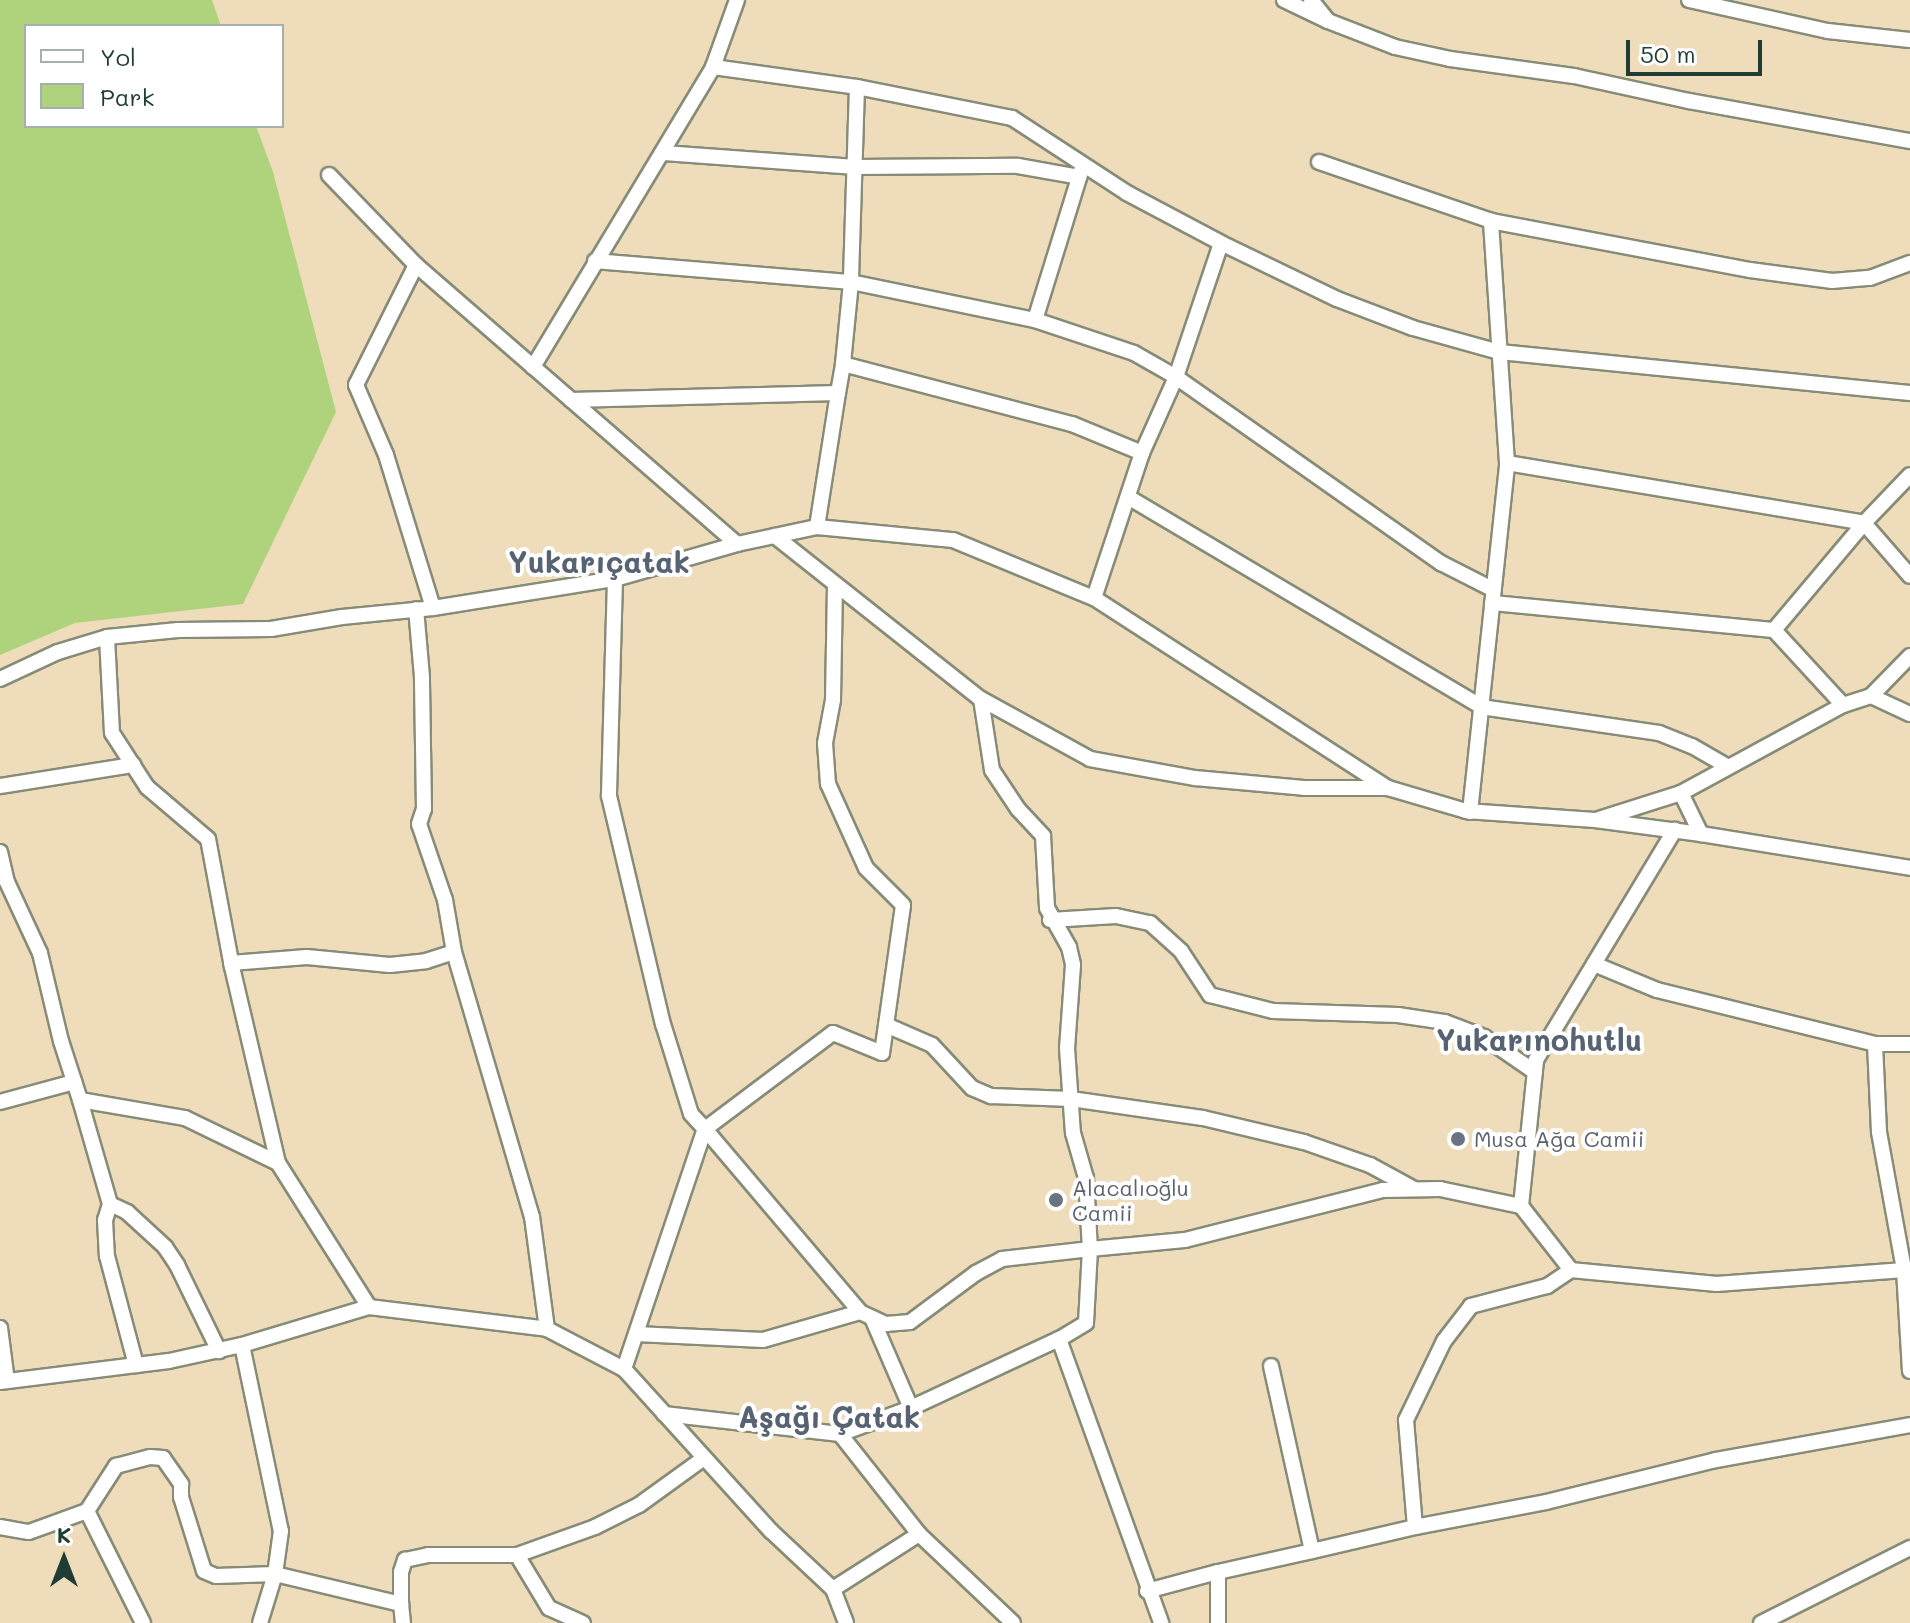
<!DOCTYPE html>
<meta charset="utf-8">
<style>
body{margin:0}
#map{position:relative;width:1910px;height:1623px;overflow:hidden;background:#eedcba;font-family:Mali,sans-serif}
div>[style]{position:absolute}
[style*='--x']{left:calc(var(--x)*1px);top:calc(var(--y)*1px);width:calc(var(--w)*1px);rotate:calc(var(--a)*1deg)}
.green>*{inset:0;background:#afd37c}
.roads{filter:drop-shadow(2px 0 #868c77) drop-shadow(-2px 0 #868c77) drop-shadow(0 2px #868c77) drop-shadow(0 -2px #868c77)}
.street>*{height:14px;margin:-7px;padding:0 7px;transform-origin:7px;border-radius:7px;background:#fff}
.dots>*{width:22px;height:22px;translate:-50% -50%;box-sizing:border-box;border:4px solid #fff;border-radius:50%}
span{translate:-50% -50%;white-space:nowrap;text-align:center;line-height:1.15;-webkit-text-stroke:8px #fff;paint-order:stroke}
.worship-label{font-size:22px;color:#5b616d}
.left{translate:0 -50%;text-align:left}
.district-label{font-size:30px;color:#576272;font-weight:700}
.legend{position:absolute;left:24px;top:24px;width:260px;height:104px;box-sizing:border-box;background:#fff;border:2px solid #a5b1ae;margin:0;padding:10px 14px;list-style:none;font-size:24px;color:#1f3d34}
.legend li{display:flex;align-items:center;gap:16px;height:40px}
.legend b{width:40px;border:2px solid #a5b1ae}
.north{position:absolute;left:24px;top:1519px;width:80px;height:80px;-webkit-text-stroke:6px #fff;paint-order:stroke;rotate:0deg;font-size:22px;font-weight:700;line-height:32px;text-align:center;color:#1f3d34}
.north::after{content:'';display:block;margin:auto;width:28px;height:36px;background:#1f3d34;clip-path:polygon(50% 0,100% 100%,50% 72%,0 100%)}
.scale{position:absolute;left:1626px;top:40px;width:136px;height:36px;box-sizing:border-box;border:4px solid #1f3d34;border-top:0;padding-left:10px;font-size:24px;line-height:28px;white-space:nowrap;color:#1f3d34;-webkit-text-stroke:6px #fff;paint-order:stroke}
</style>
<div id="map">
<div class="green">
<div style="clip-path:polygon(0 0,212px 0,221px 26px,26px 26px,26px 126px,256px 126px,273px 172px,336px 412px,243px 604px,75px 623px,0 655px)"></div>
</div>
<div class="roads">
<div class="street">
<div style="--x:1284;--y:0;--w:49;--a:25.5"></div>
<div style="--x:1328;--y:21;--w:27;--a:-129"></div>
<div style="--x:1689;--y:0;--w:142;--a:12.6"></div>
<div style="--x:1828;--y:31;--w:82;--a:6.3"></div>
<div style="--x:1328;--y:21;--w:72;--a:21.2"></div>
<div style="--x:1395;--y:47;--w:56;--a:12.3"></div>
<div style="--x:1450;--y:59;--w:125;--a:7.8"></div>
<div style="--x:1574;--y:76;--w:118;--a:12.3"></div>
<div style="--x:1689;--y:101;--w:225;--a:10.3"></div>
<div style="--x:713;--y:67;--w:71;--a:-70.3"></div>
<div style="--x:857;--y:87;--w:158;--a:11.3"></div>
<div style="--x:1012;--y:118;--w:137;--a:33.1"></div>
<div style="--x:1127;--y:193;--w:106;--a:28"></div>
<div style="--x:1221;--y:243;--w:129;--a:25.8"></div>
<div style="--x:1337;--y:299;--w:81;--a:20.9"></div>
<div style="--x:1413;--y:328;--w:89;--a:15.6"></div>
<div style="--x:1499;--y:352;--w:413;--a:5.7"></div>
<div style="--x:664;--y:153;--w:192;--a:4.2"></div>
<div style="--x:855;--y:167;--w:163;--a:-0.4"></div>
<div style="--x:1018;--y:166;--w:62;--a:10.2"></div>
<div style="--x:1319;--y:162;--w:182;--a:18.9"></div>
<div style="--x:1491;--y:221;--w:264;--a:10.7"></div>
<div style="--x:1750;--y:270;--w:83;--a:7.6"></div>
<div style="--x:1832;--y:281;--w:38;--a:-5"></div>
<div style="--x:1870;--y:278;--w:43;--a:-20.6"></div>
<div style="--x:329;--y:175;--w:125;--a:46"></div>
<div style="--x:416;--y:265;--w:425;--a:41"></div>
<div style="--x:595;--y:261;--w:257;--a:4.7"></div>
<div style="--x:851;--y:282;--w:188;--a:11.7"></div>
<div style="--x:1035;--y:320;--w:104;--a:18.4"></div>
<div style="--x:1134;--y:353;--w:48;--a:29.7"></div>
<div style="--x:1176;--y:377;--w:324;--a:35.1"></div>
<div style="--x:1441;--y:563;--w:59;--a:27"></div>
<div style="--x:416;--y:265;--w:134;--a:116.6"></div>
<div style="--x:356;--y:385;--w:76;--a:66.8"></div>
<div style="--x:386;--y:455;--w:160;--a:72.9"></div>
<div style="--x:1035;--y:320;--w:159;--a:-72.8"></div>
<div style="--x:533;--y:367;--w:350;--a:-59"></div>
<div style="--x:713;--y:67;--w:145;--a:7.9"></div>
<div style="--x:857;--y:87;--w:195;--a:91.8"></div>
<div style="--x:851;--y:282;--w:82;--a:95.6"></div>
<div style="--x:843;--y:364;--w:237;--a:14.7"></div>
<div style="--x:1072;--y:424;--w:76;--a:22.5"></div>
<div style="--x:571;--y:400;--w:267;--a:-1.5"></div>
<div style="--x:838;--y:393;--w:29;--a:-80"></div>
<div style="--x:1507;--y:463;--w:362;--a:9.5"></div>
<div style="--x:1864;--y:523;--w:66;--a:-46.2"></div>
<div style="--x:1128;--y:497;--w:411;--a:30.7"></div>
<div style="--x:1481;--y:707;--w:180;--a:8.3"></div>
<div style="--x:1659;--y:733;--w:35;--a:22"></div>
<div style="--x:1692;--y:746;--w:39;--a:30"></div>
<div style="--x:817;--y:527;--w:136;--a:-81.1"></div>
<div style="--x:775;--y:536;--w:263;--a:38.4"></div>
<div style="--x:981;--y:699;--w:124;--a:28.8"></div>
<div style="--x:1090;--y:759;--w:107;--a:10.3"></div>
<div style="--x:1195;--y:778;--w:109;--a:5.2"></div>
<div style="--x:1304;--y:788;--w:84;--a:0"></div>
<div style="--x:615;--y:579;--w:217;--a:91.6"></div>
<div style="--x:609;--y:796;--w:234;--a:76.7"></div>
<div style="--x:663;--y:1024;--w:94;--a:72.7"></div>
<div style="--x:691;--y:1114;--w:21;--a:47"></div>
<div style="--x:705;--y:1129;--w:160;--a:-36.9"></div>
<div style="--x:833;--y:1033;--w:53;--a:22.2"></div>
<div style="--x:882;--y:1053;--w:149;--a:-81.9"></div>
<div style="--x:903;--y:905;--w:52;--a:-135"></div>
<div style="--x:866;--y:868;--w:92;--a:-114.3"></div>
<div style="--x:828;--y:784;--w:41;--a:-94.2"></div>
<div style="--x:825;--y:743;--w:44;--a:-79.5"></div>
<div style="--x:833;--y:700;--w:115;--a:-89"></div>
<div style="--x:1094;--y:598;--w:153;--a:-71.7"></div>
<div style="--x:1142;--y:453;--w:83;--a:-65.9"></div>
<div style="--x:1176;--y:377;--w:141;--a:-71.4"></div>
<div style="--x:1492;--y:603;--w:283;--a:5.5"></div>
<div style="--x:1774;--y:630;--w:140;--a:-49.9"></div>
<div style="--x:1864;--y:523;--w:70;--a:49"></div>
<div style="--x:1774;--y:630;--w:102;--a:47.4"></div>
<div style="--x:0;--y:679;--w:64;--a:-25"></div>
<div style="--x:58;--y:652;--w:51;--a:-17"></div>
<div style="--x:1871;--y:696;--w:56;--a:-45.7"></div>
<div style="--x:981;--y:699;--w:72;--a:81.2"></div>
<div style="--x:992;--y:770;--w:47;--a:56.3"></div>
<div style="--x:1018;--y:809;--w:37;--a:47"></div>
<div style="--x:1043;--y:836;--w:72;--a:86.8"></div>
<div style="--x:1047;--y:908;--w:45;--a:60.6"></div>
<div style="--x:1069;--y:947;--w:18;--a:77"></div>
<div style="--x:1073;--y:965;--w:83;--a:94.1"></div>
<div style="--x:1067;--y:1048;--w:85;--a:86"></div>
<div style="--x:1073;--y:1133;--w:47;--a:73.9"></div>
<div style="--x:1086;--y:1178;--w:71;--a:86.8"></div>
<div style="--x:1090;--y:1249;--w:95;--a:-5.4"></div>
<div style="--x:1185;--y:1240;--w:204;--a:-14.2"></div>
<div style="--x:1383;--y:1190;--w:57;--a:-1"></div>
<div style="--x:1440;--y:1189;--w:83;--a:11.9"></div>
<div style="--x:0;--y:786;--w:135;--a:-9"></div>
<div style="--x:1681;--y:793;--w:46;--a:64"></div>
<div style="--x:1701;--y:834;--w:212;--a:9.2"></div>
<div style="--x:1470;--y:812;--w:351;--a:-83.9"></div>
<div style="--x:1507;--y:463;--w:243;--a:-93.8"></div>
<div style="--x:1599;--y:819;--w:86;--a:-17.6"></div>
<div style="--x:1681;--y:793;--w:184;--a:-28.5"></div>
<div style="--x:1843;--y:705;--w:29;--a:-18"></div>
<div style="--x:1871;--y:696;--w:43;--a:24.8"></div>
<div style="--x:0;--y:852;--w:31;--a:77"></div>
<div style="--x:7;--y:882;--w:78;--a:65.1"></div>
<div style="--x:40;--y:953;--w:90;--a:76.6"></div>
<div style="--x:61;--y:1041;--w:62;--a:72.1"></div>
<div style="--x:80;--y:1100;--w:107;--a:9.7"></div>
<div style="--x:185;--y:1118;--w:103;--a:25.8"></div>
<div style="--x:278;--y:1163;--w:201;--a:-103.2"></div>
<div style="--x:232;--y:967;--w:130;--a:-100.6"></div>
<div style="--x:208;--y:839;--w:80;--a:-139.6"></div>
<div style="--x:147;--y:787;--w:64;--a:-122.9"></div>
<div style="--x:112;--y:733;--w:96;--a:-93"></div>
<div style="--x:107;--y:637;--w:71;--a:-5.6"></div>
<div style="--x:178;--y:630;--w:93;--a:-0.6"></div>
<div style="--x:271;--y:629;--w:72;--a:-9.6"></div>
<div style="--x:342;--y:617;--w:91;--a:-5.6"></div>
<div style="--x:433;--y:608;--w:184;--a:-9.1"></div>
<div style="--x:615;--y:579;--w:127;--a:-16"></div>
<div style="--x:737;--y:544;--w:82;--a:-12"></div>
<div style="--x:817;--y:527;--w:137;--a:5.5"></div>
<div style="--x:953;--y:540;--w:152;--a:22.4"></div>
<div style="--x:1094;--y:598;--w:350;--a:32.9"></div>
<div style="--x:1388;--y:788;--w:81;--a:16.4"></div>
<div style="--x:1466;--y:811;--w:129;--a:4"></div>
<div style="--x:1595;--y:820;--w:107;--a:7.5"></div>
<div style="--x:1050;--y:920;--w:66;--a:-3.5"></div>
<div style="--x:1116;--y:916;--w:35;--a:12"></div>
<div style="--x:1150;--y:923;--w:42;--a:42.1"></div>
<div style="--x:1181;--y:951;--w:53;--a:56.6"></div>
<div style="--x:1210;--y:995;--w:65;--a:14.3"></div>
<div style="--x:1273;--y:1011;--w:125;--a:1.8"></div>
<div style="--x:1398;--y:1015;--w:48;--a:8.5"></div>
<div style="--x:1445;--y:1022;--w:42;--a:21"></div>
<div style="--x:1484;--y:1037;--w:62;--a:34.5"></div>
<div style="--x:231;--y:963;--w:76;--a:-4.5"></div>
<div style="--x:307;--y:957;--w:83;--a:5.5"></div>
<div style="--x:390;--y:965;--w:36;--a:-6"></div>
<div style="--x:426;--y:961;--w:29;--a:-18"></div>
<div style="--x:1594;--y:964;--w:68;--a:22.4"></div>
<div style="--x:1657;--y:990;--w:225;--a:13.9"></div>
<div style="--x:1875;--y:1044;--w:88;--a:87.4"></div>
<div style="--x:1879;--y:1132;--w:140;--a:79.7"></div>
<div style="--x:1904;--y:1270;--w:6;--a:9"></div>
<div style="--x:886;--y:1025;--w:50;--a:23.5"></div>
<div style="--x:932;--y:1045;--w:59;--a:47.1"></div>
<div style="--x:972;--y:1088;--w:21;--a:23"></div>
<div style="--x:991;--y:1096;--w:80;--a:2.1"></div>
<div style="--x:1071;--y:1099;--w:133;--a:8.2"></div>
<div style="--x:1203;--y:1118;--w:104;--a:13.4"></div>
<div style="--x:1304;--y:1142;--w:70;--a:19.2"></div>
<div style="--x:1370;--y:1165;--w:50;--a:28.6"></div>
<div style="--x:1875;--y:1044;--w:35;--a:0"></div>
<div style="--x:80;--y:1100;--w:108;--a:73.9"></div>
<div style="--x:110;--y:1204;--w:17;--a:107"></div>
<div style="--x:105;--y:1220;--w:36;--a:87"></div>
<div style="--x:107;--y:1256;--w:113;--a:75.1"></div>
<div style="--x:0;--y:1102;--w:77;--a:-15.1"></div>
<div style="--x:278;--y:1163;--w:170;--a:57.7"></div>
<div style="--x:369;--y:1307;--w:179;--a:7"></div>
<div style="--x:547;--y:1329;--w:113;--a:-97.6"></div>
<div style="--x:532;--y:1217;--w:276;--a:-106.4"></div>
<div style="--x:454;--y:952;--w:53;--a:-99.8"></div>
<div style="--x:445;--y:900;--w:80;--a:-108.9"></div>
<div style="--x:419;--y:824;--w:16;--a:-72"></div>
<div style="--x:424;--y:809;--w:132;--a:-90.9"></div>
<div style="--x:422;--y:677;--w:68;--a:-95"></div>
<div style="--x:110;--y:1204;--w:19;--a:25"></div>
<div style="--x:127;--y:1212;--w:52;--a:42.6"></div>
<div style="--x:165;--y:1247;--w:22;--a:56"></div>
<div style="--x:177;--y:1265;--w:96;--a:64"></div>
<div style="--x:1571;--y:1270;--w:81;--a:-128"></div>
<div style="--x:1521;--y:1206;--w:147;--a:-84.1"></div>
<div style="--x:1536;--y:1060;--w:269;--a:-58.9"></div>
<div style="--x:872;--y:1318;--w:98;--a:66.6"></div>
<div style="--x:0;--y:1328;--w:53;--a:82.5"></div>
<div style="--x:547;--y:1329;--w:87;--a:27.5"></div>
<div style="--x:624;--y:1369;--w:253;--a:-71.4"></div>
<div style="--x:705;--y:1129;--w:240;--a:49.7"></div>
<div style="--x:860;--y:1312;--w:29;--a:25"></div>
<div style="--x:886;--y:1324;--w:24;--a:-5"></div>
<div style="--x:910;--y:1322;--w:82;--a:-36.6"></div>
<div style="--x:976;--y:1273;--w:30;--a:-28"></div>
<div style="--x:1002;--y:1259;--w:89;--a:-6.5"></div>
<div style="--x:1090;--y:1249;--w:74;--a:93.1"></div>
<div style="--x:1086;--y:1323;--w:31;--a:149"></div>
<div style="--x:1059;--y:1339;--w:302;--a:70.2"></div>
<div style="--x:636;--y:1334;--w:127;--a:2.7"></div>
<div style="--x:763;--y:1340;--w:101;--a:-16.1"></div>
<div style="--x:242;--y:1345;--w:133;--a:-16.7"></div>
<div style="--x:1271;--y:1366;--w:189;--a:77.5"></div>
<div style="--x:1312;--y:1551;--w:106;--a:-13.1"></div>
<div style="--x:624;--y:1369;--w:219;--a:47.8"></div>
<div style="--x:771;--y:1531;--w:85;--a:43.1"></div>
<div style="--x:833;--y:1589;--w:36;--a:69"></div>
<div style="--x:1910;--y:1371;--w:101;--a:-93.4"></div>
<div style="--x:1904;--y:1270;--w:188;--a:175.7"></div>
<div style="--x:1717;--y:1284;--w:147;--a:-174.5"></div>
<div style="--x:1571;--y:1270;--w:29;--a:146"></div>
<div style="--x:1547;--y:1286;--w:79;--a:165.3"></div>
<div style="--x:1471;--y:1306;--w:44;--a:127.6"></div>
<div style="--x:1444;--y:1341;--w:88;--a:115.7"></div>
<div style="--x:1406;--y:1420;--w:107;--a:85.2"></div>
<div style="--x:1415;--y:1527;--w:133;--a:-10.8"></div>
<div style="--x:1546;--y:1502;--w:175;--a:-13.9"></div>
<div style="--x:1716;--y:1460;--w:197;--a:-10.2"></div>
<div style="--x:0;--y:1382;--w:170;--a:-7.1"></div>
<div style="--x:169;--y:1361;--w:75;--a:-12.4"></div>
<div style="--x:242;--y:1345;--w:190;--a:78.2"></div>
<div style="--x:281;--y:1531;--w:43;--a:97.9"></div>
<div style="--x:275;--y:1574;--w:130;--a:13.4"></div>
<div style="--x:401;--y:1604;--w:19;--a:84"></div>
<div style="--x:664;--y:1414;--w:177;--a:6.5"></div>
<div style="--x:840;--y:1434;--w:76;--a:-20.1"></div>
<div style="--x:911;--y:1408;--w:163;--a:-25"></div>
<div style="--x:840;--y:1434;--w:127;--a:51.7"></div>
<div style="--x:919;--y:1534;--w:129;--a:43.4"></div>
<div style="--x:87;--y:1511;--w:125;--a:63.4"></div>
<div style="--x:0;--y:1527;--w:29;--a:10"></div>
<div style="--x:29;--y:1532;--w:62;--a:-19.9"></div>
<div style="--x:87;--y:1511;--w:54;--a:-57.2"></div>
<div style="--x:116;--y:1466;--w:35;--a:-15"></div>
<div style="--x:150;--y:1457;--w:13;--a:4"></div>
<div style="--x:163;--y:1458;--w:32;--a:55"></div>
<div style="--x:181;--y:1484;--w:13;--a:90"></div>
<div style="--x:181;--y:1497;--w:77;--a:72.7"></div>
<div style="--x:204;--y:1571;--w:13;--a:23"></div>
<div style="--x:216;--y:1576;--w:59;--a:-1.9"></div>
<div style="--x:275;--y:1574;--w:51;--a:107"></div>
<div style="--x:517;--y:1555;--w:83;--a:-19.7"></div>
<div style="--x:595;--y:1527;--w:49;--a:-26.6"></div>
<div style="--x:639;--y:1505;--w:80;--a:-35.9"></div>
<div style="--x:833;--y:1589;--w:102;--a:-32.6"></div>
<div style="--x:1147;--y:1591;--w:73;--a:-15"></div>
<div style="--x:401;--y:1604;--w:32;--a:-90"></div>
<div style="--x:401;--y:1572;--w:13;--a:-72"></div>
<div style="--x:405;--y:1560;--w:24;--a:-12"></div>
<div style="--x:428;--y:1555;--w:89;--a:0"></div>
<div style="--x:517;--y:1555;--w:62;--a:58.9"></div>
<div style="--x:549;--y:1608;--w:37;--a:24"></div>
<div style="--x:1218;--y:1623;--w:51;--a:-90"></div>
<div style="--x:1218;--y:1572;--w:96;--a:-12.6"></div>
<div style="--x:1761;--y:1623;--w:167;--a:-26.7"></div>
</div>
</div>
<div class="dots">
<div style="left:1458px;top:1139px;background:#6b7280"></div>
<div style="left:1056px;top:1200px;background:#6b7280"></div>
</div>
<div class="worship-label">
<span class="left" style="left:1474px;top:1139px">Musa Ağa Camii</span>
<span class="left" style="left:1072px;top:1200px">Alacalıoğlu<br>Camii</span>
</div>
<div class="district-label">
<span style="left:599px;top:561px">Yukarıçatak</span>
<span style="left:1539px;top:1039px">Yukarınohutlu</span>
<span style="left:829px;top:1416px">Aşağı Çatak</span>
</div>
<ul class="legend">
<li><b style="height:10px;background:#fff"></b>Yol</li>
<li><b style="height:22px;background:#afd37c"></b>Park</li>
</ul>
<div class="north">K</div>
<div class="scale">50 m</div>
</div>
